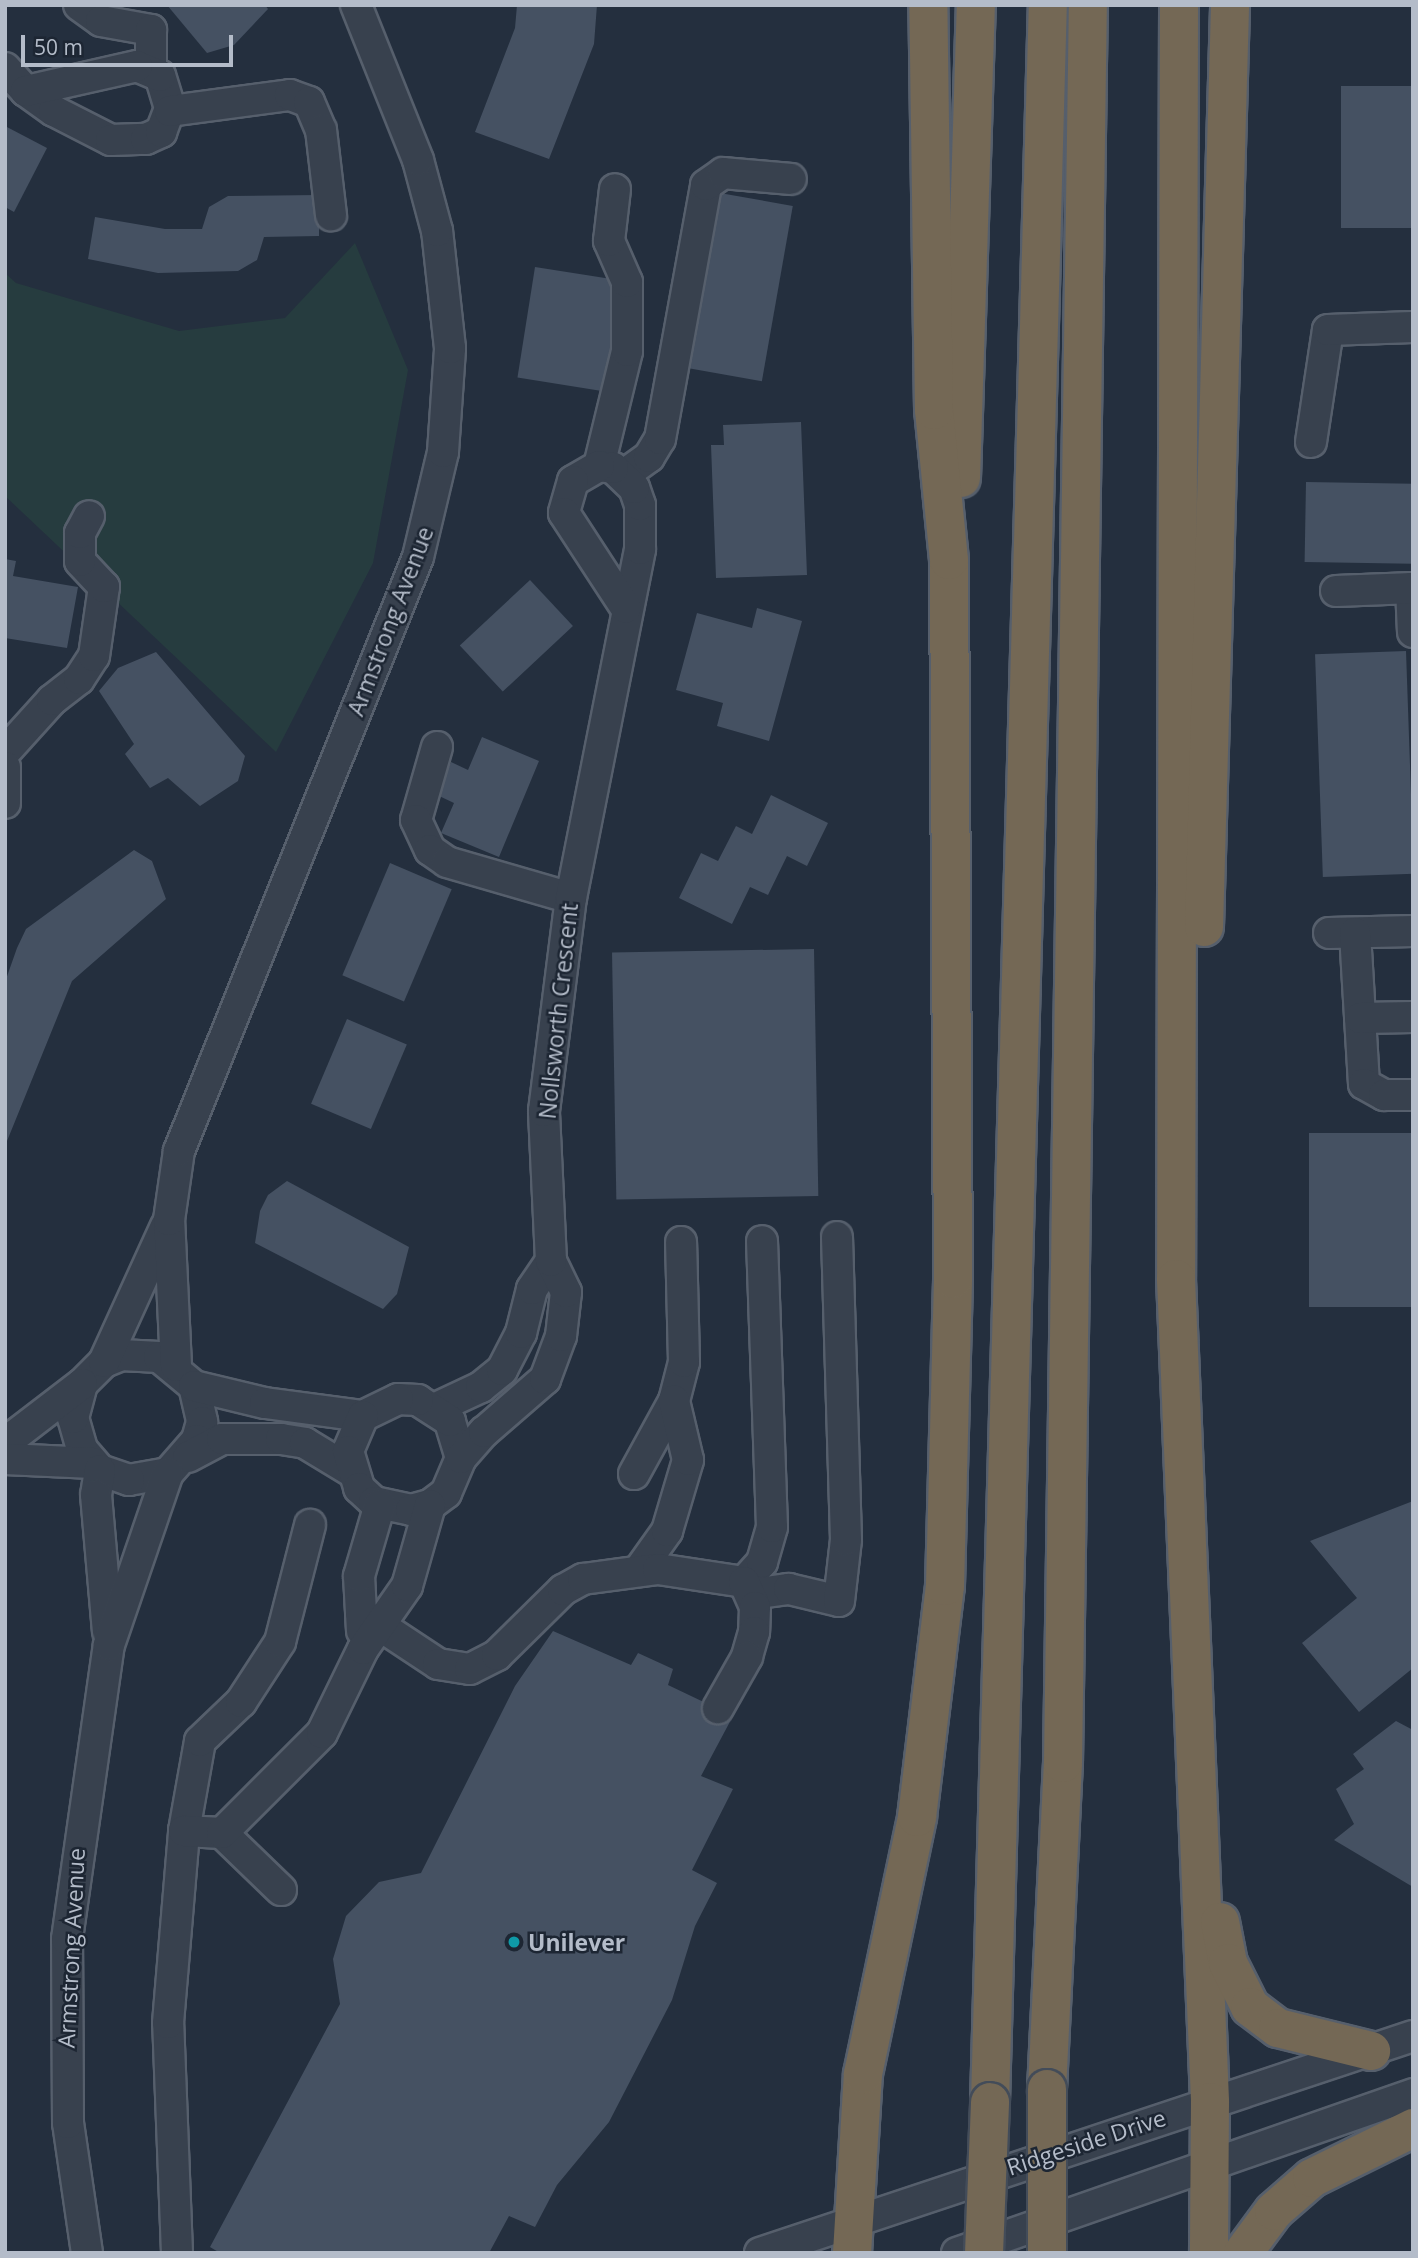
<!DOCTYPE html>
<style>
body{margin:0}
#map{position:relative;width:1418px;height:2258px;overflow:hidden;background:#242f3e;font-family:"Open Sans",sans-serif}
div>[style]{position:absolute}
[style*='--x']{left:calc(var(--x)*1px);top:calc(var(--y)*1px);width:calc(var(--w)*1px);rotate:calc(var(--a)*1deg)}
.green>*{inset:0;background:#263c3f}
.building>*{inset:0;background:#455162;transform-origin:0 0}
.roads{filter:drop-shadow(2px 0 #565f6c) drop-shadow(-2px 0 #565f6c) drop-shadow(0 2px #565f6c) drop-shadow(0 -2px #565f6c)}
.minor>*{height:30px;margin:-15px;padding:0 15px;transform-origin:15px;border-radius:15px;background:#38414e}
.highway>*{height:38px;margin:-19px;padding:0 19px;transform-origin:19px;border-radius:19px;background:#746855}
.bridges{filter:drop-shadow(2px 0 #434c59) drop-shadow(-2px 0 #434c59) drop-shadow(0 2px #434c59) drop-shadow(0 -2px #434c59)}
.highway-bridge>*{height:38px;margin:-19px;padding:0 19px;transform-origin:19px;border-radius:19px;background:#746855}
.dots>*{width:19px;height:19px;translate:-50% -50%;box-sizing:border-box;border:4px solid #1d2633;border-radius:50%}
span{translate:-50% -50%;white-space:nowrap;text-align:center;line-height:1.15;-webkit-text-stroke:5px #1d2633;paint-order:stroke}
.street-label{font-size:23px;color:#b4bcc9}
.poi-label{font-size:23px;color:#b4bcc9;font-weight:700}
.left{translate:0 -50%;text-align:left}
.frame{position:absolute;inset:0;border:7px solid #b4bcc9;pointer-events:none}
.scale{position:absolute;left:21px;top:35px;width:212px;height:32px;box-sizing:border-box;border:4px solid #b4bcc9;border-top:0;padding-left:9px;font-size:21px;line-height:24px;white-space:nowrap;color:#b4bcc9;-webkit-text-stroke:5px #1d2633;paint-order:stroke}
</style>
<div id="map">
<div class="green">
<div style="clip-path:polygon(355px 243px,408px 370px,373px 563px,276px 752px,5px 496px,5px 273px,16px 283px,179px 331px,285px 318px)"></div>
</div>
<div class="building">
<div style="clip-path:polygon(167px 5px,265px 5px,268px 9px,234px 45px,207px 53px)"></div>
<div style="clip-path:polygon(517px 5px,597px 5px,594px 44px,549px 159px,475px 132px,515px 28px)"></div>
<div style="left:1341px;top:86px;width:72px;height:142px"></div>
<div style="clip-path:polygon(5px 126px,47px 148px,14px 212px,5px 207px)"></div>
<div style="left:714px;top:192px;width:80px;height:178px;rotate:10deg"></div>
<div style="clip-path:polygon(319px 195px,319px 236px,264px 237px,257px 260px,238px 271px,158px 273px,88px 259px,95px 217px,165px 229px,202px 229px,209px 207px,228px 196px)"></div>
<div style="left:535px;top:267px;width:87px;height:112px;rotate:9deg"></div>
<div style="clip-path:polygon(801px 422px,807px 575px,716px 578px,711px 445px,724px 445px,723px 425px)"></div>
<div style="left:1306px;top:482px;width:107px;height:80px;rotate:1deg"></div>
<div style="clip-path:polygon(5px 559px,16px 561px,13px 576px,78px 587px,67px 648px,5px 638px)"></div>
<div style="left:530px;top:580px;width:63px;height:96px;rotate:47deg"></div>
<div style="clip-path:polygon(757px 608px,802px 621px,769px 741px,717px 726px,723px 703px,676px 690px,697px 613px,752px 628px)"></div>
<div style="left:1406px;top:651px;width:223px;height:91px;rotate:88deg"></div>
<div style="clip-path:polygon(156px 652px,245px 756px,238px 781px,200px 806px,168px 778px,150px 788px,125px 754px,134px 744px,99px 691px,118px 668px)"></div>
<div style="clip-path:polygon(482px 737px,539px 761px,499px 857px,441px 833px,454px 803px,437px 795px,451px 762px,468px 770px)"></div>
<div style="clip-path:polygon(771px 795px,828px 823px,807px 866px,787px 856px,768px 895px,750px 887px,732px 924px,679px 898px,701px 853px,718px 861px,736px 826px,752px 834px)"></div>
<div style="clip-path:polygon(134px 850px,152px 861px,166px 899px,72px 981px,5px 1146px,5px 982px,17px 948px,26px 929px)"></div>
<div style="left:390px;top:863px;width:67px;height:122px;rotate:23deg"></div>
<div style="left:814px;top:949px;width:247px;height:202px;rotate:89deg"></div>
<div style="left:347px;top:1019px;width:65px;height:92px;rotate:23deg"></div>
<div style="left:1413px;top:1133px;width:174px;height:104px;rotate:90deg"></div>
<div style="clip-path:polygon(287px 1181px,409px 1247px,397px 1294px,383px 1309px,255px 1243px,260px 1211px,268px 1195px)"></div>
<div style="clip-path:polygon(1413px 1501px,1413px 1668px,1359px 1712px,1302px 1643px,1357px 1598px,1310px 1541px)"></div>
<div style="clip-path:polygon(553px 1631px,631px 1665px,638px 1653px,673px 1669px,668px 1685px,733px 1716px,701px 1776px,733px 1789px,692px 1870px,717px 1883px,695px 1926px,672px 2000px,609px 2122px,557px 2185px,535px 2227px,509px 2216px,489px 2253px,220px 2253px,210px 2247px,340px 2004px,333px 1959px,346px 1916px,379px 1882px,421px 1873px,515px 1686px)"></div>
<div style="clip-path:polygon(1396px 1721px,1413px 1730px,1413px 1887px,1334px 1840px,1354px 1824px,1336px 1789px,1364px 1769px,1353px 1754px)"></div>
</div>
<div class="roads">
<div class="minor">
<div style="--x:79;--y:5;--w:27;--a:36"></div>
<div style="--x:101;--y:21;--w:51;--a:10.2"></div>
<div style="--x:151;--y:30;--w:40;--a:90"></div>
<div style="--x:5;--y:68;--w:31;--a:48"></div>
<div style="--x:26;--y:91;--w:34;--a:36"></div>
<div style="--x:54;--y:111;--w:64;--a:27"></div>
<div style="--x:111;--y:140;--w:35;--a:-2"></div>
<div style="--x:146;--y:139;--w:17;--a:-25"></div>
<div style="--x:161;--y:132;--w:26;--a:-69"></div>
<div style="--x:170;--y:108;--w:34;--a:-107"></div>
<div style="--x:160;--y:76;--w:25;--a:-157"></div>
<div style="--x:137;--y:66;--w:114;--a:167.3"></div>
<div style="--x:170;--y:111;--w:121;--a:-7.6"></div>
<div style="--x:290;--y:95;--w:20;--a:20"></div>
<div style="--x:309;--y:102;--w:30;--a:67"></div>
<div style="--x:321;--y:130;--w:86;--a:83.3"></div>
<div style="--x:1311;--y:442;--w:113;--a:-81.4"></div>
<div style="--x:1328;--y:330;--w:85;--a:-2"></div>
<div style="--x:599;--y:466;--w:118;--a:-76.3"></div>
<div style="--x:627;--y:351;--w:69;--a:-90"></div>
<div style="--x:627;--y:282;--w:45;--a:-113.7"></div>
<div style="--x:609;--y:241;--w:52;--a:-83.4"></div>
<div style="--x:624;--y:475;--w:31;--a:-36"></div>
<div style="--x:649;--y:457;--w:21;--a:-59"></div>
<div style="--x:660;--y:439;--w:258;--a:-79.7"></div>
<div style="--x:706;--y:185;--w:21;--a:-35"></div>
<div style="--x:723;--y:173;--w:68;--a:5"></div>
<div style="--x:1411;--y:588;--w:44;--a:87.4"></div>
<div style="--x:1336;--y:591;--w:77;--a:-2.2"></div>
<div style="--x:437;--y:747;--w:76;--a:106"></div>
<div style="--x:416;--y:820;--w:33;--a:65"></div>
<div style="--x:430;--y:850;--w:21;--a:35"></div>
<div style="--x:447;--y:862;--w:129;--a:16.2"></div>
<div style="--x:5;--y:752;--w:70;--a:-47.9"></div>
<div style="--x:52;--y:700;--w:34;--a:-38"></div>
<div style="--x:79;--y:679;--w:27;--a:-57"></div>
<div style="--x:94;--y:656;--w:70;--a:-81.8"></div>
<div style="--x:104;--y:587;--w:35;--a:-133"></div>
<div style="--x:80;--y:561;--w:28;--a:-90"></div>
<div style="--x:80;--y:533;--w:19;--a:-62"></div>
<div style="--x:5;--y:767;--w:36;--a:90"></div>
<div style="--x:1329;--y:933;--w:84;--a:-1.4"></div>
<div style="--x:1355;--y:933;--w:151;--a:86.6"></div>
<div style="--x:1364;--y:1084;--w:23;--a:29"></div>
<div style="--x:1384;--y:1095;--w:29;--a:0"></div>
<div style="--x:1360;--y:1018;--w:53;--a:-1.1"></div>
<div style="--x:104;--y:1362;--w:18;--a:-22"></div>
<div style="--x:121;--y:1355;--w:38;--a:3"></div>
<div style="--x:159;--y:1357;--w:45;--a:39.6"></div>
<div style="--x:194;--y:1386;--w:37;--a:77"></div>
<div style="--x:202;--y:1422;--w:19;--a:106"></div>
<div style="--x:197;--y:1440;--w:44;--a:131.3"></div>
<div style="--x:168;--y:1473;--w:40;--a:170"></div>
<div style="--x:129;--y:1480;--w:31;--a:-161"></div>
<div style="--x:100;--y:1470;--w:28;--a:-131"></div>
<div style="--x:82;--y:1449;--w:32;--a:-106"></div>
<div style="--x:73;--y:1418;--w:35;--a:-75"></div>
<div style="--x:82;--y:1384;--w:31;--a:-45"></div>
<div style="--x:104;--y:1362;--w:149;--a:-65.5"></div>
<div style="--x:176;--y:1366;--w:146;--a:-92.7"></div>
<div style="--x:169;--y:1220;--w:70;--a:-81.8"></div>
<div style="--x:179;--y:1151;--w:640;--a:-68.08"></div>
<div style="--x:418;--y:557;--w:108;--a:-76.6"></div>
<div style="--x:443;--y:452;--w:104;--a:-86.1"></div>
<div style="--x:450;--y:348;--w:118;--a:-96.3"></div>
<div style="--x:437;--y:231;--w:73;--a:-105"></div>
<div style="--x:418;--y:160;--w:167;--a:-111.8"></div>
<div style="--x:194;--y:1386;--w:73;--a:13.5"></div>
<div style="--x:265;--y:1403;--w:99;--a:7.6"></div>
<div style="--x:436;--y:1408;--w:50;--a:-25"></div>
<div style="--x:481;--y:1387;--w:27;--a:-39"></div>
<div style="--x:502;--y:1370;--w:42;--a:-62.8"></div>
<div style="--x:521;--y:1333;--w:45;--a:-76"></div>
<div style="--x:532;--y:1289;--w:34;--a:-56"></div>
<div style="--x:5;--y:1443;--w:97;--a:-37.5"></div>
<div style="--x:188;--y:1457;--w:38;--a:-28"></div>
<div style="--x:222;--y:1439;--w:59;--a:0"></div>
<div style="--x:281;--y:1439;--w:24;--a:9"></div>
<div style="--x:305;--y:1443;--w:54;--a:31.3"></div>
<div style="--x:461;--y:1458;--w:39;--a:-107"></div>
<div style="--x:450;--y:1421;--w:38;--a:-147"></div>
<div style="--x:418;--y:1400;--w:20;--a:-177"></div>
<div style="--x:398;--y:1399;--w:39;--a:154"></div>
<div style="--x:363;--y:1416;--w:38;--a:113"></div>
<div style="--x:348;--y:1451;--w:39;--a:73"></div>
<div style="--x:359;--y:1488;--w:21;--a:43"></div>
<div style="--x:374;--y:1502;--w:38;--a:12"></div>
<div style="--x:411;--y:1510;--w:20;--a:-15"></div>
<div style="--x:430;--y:1505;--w:20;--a:-37"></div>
<div style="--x:446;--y:1493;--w:38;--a:-67"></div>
<div style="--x:461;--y:1458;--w:35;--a:-49"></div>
<div style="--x:484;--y:1432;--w:81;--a:-41"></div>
<div style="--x:545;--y:1379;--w:46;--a:-69.6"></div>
<div style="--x:561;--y:1336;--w:44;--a:-83.5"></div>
<div style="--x:566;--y:1292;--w:34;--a:-116"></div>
<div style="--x:551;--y:1261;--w:150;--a:-92.7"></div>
<div style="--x:544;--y:1111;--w:215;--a:-82.8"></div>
<div style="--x:571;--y:898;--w:356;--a:-78.8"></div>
<div style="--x:640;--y:549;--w:44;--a:-90"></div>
<div style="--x:640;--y:505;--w:18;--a:-109"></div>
<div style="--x:634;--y:488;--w:29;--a:-136"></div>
<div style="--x:613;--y:468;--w:14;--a:-172"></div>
<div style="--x:599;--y:466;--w:30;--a:150"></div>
<div style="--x:573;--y:481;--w:33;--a:106"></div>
<div style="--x:564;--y:513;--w:113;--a:56.9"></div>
<div style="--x:5;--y:1459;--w:88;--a:2.6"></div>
<div style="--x:100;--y:1470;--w:25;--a:99"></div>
<div style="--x:96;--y:1495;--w:137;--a:85"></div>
<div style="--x:634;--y:1474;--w:83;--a:-61.3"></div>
<div style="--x:674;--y:1401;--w:40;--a:-75.6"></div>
<div style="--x:684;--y:1362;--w:120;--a:-91.4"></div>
<div style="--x:640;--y:1569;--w:47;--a:-54.6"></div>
<div style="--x:667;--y:1531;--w:74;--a:-73.5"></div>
<div style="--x:688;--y:1460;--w:61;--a:-103.3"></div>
<div style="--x:744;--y:1582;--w:27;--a:-48"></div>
<div style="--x:762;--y:1562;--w:36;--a:-74"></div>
<div style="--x:772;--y:1527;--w:286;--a:-92"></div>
<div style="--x:752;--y:1594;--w:37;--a:-8"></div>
<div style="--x:789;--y:1589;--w:51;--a:13.5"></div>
<div style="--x:839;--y:1601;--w:61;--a:-83.5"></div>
<div style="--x:846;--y:1540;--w:303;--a:-91.7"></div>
<div style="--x:361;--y:1613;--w:92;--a:33.5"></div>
<div style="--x:438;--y:1664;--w:32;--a:9"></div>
<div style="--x:470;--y:1669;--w:30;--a:-27"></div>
<div style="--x:497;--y:1655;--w:93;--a:-44.6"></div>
<div style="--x:563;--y:1590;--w:23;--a:-29"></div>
<div style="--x:583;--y:1579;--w:76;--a:-7.6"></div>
<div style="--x:658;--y:1569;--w:87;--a:8.6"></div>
<div style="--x:744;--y:1582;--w:27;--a:66"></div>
<div style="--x:755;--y:1607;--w:25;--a:92"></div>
<div style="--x:754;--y:1632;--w:26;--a:106"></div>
<div style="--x:747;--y:1657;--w:59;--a:119.6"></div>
<div style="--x:362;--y:1631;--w:55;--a:-93.1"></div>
<div style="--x:359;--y:1576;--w:75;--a:-73.7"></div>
<div style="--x:184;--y:1831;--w:91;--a:-79.9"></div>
<div style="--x:200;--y:1741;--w:57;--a:-43.6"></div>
<div style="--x:241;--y:1702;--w:72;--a:-57"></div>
<div style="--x:280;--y:1642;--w:121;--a:-75.6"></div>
<div style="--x:222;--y:1833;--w:82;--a:44"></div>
<div style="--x:87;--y:2253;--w:131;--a:-98.3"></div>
<div style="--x:68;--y:2123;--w:184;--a:-90.3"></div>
<div style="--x:67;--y:1939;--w:297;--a:-81.9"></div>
<div style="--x:109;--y:1645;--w:182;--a:-71.1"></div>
<div style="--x:177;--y:2253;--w:230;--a:-92.2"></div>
<div style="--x:168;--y:2023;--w:193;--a:-85.2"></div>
<div style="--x:184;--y:1831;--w:38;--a:3"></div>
<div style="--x:222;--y:1833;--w:141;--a:-45"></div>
<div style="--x:322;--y:1733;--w:93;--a:-64"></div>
<div style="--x:363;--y:1649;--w:77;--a:-55.1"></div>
<div style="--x:407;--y:1586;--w:84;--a:-74.1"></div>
<div style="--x:760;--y:2253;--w:688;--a:-18.38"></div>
<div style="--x:957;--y:2253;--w:483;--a:-19.2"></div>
</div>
<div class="highway">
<div style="--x:1179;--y:5;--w:1274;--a:90.13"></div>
<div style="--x:1176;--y:1279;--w:824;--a:87.63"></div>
<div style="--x:1210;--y:2102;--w:151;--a:90.4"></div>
<div style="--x:961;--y:478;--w:473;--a:-88.2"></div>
<div style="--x:1204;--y:927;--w:922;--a:-88.38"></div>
<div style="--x:1220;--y:1922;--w:42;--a:79"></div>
<div style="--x:1228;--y:1963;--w:49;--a:63.4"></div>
<div style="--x:1250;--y:2007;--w:35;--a:37"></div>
<div style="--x:1278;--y:2028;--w:96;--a:13.9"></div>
<div style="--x:1047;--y:2089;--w:326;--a:-87.2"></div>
<div style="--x:1063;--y:1763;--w:1758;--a:-89.19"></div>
<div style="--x:990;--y:2102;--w:2098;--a:-88.42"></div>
<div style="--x:852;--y:2253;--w:179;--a:-86.5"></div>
<div style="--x:863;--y:2074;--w:263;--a:-78.1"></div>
<div style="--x:917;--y:1817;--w:233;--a:-83.1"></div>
<div style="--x:945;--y:1586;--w:307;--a:-88.5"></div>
<div style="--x:953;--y:1279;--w:719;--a:-90.32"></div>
<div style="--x:949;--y:560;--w:151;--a:-95.7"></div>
<div style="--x:934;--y:410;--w:405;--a:-90.8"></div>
<div style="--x:1243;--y:2253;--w:52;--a:-53.6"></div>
<div style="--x:1274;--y:2211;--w:50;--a:-41"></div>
<div style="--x:1312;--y:2178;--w:113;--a:-26.3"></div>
</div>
</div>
<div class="bridges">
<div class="highway-bridge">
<div style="--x:984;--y:2253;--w:151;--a:-87.7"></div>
<div style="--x:1047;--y:2253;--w:164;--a:-90"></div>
</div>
</div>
<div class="dots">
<div style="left:514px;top:1942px;background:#0f9aa8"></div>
</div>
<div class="street-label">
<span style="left:390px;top:621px;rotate:-69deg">Armstrong Avenue</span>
<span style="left:558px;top:1011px;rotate:-84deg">Nollsworth Crescent</span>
<span style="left:71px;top:1948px;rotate:-87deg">Armstrong Avenue</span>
<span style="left:1086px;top:2142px;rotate:-18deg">Ridgeside Drive</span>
</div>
<div class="poi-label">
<span class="left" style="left:528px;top:1942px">Unilever</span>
</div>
<div class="frame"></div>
<div class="scale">50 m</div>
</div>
